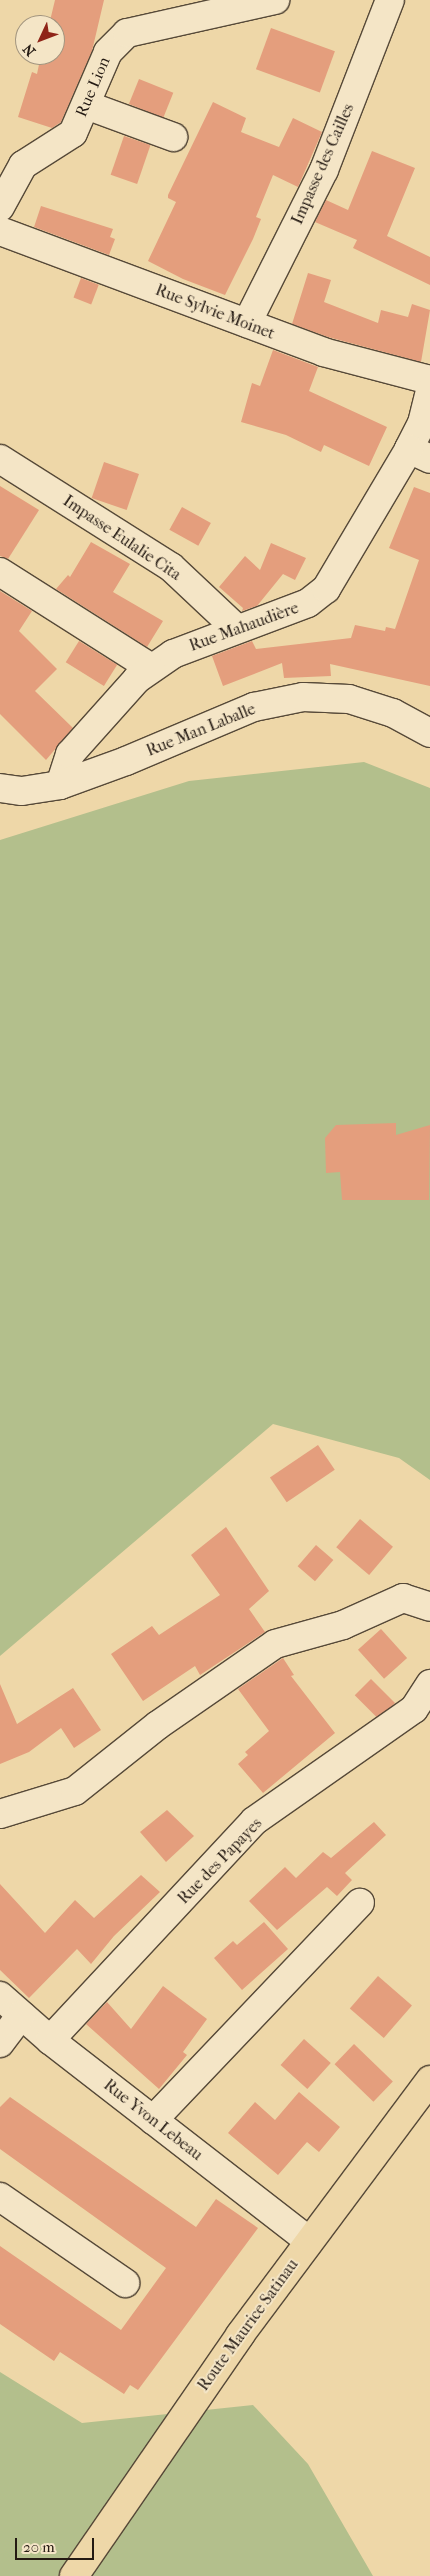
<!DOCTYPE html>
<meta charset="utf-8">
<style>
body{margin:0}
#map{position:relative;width:430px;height:2576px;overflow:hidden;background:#eed7a8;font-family:"IM FELL French Canon",serif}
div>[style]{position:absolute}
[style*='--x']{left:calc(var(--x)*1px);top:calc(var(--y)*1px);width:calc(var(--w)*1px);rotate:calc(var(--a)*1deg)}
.green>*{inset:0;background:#b3bf8c}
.building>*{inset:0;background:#e49e7d;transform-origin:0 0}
.roads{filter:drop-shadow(1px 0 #564938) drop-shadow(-1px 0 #564938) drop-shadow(0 1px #564938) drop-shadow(0 -1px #564938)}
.minor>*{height:28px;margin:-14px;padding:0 14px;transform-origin:14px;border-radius:14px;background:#f4e5c6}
.major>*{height:28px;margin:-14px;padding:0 14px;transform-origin:14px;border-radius:14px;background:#eed7a8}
span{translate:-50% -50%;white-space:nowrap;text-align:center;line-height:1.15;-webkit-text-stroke:4px #f4e5c6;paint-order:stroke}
.street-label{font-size:16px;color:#241a13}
.north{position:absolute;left:15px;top:15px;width:50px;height:50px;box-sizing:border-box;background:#f4e5c6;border:1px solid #a1947e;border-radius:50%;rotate:227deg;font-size:14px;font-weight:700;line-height:20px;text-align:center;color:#241a13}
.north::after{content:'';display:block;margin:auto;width:18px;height:22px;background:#8f2418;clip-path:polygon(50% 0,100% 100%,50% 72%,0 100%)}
.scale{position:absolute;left:15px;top:2538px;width:79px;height:22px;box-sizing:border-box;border:2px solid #241a13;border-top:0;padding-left:6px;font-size:15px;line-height:18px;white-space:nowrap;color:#241a13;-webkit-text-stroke:4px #f4e5c6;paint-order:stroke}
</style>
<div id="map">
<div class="green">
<div style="clip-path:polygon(364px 762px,430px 788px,430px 1480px,399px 1458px,273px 1424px,0 1656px,0 840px,189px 781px)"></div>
<div style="clip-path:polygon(0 2372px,82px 2423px,253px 2405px,308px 2464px,373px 2576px,0 2576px)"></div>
</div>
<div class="building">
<div style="clip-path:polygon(55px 0,104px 0,92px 51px,61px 122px,52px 128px,18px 117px,32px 72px,37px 74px,41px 55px,55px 55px,55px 25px,49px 25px)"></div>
<div style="left:271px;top:28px;width:68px;height:44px;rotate:20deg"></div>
<div style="left:139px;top:79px;width:37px;height:27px;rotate:22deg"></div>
<div style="clip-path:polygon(213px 102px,246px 118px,241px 132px,279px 147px,293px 118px,322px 132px,298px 187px,273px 175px,256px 217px,261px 219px,253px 239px,225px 295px,183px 279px,148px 261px,176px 202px,168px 198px,168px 195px)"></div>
<div style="left:124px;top:136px;width:28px;height:41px;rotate:19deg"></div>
<div style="clip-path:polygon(372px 151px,415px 168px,387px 236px,430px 257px,430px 285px,353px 248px,357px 240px,315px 222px,326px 200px,348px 210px)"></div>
<div style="clip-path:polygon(41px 206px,113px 229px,110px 237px,115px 239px,109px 255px,34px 227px)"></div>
<div style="clip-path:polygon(308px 273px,331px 280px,324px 302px,378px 323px,381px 310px,408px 317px,412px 304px,430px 310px,421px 362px,328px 337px,292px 324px)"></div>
<div style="left:81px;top:278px;width:19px;height:21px;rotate:21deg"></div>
<div style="clip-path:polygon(273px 350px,318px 367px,309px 391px,387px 427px,369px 466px,324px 445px,321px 452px,286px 435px,241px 422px,252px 383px,260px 386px)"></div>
<div style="left:104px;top:462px;width:37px;height:38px;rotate:19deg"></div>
<div style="clip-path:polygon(0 486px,39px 510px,8px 559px,0 556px)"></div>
<div style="clip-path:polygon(414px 487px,430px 493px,430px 686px,330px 664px,331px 676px,284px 678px,282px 663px,223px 686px,212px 656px,252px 641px,256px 649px,351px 638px,355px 625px,385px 631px,386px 627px,395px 629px,419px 560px,389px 548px)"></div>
<div style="left:182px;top:507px;width:33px;height:26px;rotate:29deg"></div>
<div style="clip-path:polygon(91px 542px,130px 564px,113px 592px,163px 621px,147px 647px,56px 589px,68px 575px,70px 577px)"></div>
<div style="clip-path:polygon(271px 543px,306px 558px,295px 580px,283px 574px,257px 606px,242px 611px,243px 608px,219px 587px,245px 556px,260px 570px)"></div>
<div style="clip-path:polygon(0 591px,32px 611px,19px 631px,57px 669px,35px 691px,73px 728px,46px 760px,0 714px)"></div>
<div style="left:79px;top:641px;width:45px;height:25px;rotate:32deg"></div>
<div style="clip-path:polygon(396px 1123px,396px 1135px,430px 1125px,429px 1200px,342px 1200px,340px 1172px,326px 1173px,325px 1138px,336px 1125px)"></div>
<div style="left:318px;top:1445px;width:30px;height:58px;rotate:56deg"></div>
<div style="left:360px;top:1519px;width:43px;height:37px;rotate:40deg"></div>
<div style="clip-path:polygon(226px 1527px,269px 1591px,249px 1609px,265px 1632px,200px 1675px,195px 1666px,143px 1701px,111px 1654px,152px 1626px,159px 1635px,220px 1595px,191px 1555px)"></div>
<div style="left:316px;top:1545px;width:23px;height:28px;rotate:41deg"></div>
<div style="left:381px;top:1629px;width:39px;height:31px;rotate:48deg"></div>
<div style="clip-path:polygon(283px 1658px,294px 1675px,291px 1676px,335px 1733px,263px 1793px,238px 1764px,248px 1755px,245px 1752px,269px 1731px,238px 1689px)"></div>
<div style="left:371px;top:1679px;width:34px;height:23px;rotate:45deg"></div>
<div style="clip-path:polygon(0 1684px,17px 1724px,73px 1688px,101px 1730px,74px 1748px,61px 1728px,29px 1752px,0 1764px)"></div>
<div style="clip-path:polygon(167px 1810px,194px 1836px,166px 1862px,140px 1832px)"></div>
<div style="clip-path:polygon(374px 1822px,386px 1835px,345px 1873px,352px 1880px,337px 1896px,327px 1887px,277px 1930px,249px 1901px,285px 1867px,296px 1878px,323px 1852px,331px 1858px)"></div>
<div style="clip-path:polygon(141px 1875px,160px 1892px,114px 1936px,91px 1964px,77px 1949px,29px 1998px,0 1970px,0 1884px,45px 1933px,75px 1900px,94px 1918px)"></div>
<div style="clip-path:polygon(264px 1922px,288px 1949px,242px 1990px,214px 1958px,233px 1941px,237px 1945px)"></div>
<div style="left:378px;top:1976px;width:45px;height:43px;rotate:41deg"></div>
<div style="clip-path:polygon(163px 1986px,207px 2019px,183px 2052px,187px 2055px,159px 2089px,86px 2024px,107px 2002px,131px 2029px)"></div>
<div style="left:304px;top:2039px;width:36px;height:35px;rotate:42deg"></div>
<div style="left:354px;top:2044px;width:54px;height:28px;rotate:44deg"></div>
<div style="clip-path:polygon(299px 2092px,340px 2127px,319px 2152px,307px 2142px,278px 2175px,228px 2133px,255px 2102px,275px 2120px)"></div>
<div style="clip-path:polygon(10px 2097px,196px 2227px,216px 2199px,258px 2228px,138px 2390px,130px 2385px,124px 2394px,60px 2352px,54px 2361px,0 2324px,0 2246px,121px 2330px,166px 2268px,0 2149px,0 2107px)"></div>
</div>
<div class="roads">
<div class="minor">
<div style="--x:86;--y:105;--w:93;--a:20.2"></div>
<div style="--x:0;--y:207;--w:48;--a:-61.3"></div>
<div style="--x:23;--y:165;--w:59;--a:-32.6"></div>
<div style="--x:73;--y:133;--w:88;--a:-66.6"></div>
<div style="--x:108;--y:52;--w:27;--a:-45"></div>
<div style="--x:127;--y:33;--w:152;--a:-12.6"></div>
<div style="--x:0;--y:231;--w:345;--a:20.5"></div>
<div style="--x:323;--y:352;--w:106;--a:14.7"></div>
<div style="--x:426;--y:379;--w:9;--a:63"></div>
<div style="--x:247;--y:323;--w:171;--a:-63.3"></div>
<div style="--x:324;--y:170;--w:182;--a:-68.8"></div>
<div style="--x:430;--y:391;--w:33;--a:104"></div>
<div style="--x:422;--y:423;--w:29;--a:117"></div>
<div style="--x:409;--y:449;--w:23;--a:25"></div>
<div style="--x:0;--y:459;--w:202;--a:32.3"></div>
<div style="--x:171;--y:567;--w:89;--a:43.2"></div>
<div style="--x:0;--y:572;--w:179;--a:32.4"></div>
<div style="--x:60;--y:785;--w:33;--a:-72"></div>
<div style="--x:70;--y:754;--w:101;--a:-48.2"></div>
<div style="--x:137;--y:679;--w:44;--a:-34.8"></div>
<div style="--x:173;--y:654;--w:144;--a:-20.7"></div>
<div style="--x:308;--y:603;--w:23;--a:-38"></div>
<div style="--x:326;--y:589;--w:163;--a:-59.3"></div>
<div style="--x:0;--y:788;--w:22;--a:8"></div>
<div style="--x:22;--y:791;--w:38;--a:-9"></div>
<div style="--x:60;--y:785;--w:70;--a:-20"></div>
<div style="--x:126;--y:761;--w:139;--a:-22.9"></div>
<div style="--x:254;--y:707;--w:50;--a:-11.5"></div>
<div style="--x:303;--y:697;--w:46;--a:2.5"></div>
<div style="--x:349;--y:699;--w:46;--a:17.7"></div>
<div style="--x:393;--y:713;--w:42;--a:28.4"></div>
<div style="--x:0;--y:1814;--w:78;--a:-17"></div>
<div style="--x:75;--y:1791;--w:106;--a:-38.5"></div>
<div style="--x:158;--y:1725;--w:142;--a:-34.7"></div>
<div style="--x:275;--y:1644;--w:71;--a:-15.6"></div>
<div style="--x:343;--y:1625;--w:66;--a:-24.2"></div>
<div style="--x:403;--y:1598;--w:28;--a:18"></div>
<div style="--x:0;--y:1996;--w:67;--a:41.3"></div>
<div style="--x:50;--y:2040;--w:328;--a:37.8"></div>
<div style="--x:50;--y:2040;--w:299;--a:-47"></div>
<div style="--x:254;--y:1821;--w:195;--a:-35"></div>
<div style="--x:414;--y:1709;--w:30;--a:-57"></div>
<div style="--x:0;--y:2043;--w:35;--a:-53"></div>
<div style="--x:153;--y:2120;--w:300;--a:-46.4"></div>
<div style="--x:0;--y:2197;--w:152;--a:34.5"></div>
</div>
<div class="major">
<div style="--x:74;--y:2576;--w:293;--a:-55.4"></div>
<div style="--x:240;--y:2335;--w:318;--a:-53.3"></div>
</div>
</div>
<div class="street-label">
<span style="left:93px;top:87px;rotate:-67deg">Rue Lion</span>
<span style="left:323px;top:164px;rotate:-66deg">Impasse des Cailles</span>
<span style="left:215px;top:312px;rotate:21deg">Rue Sylvie Moinet</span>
<span style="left:122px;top:538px;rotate:34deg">Impasse Eulalie Cita</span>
<span style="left:244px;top:627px;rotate:-20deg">Rue Mahaudière</span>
<span style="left:201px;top:730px;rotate:-22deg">Rue Man Laballe</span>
<span style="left:220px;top:1861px;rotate:-46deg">Rue des Papayes</span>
<span style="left:153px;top:2120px;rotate:38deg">Rue Yvon Lebeau</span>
<span style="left:248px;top:2325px;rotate:-54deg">Route Maurice Satinau</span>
</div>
<div class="north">N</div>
<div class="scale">20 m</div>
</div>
